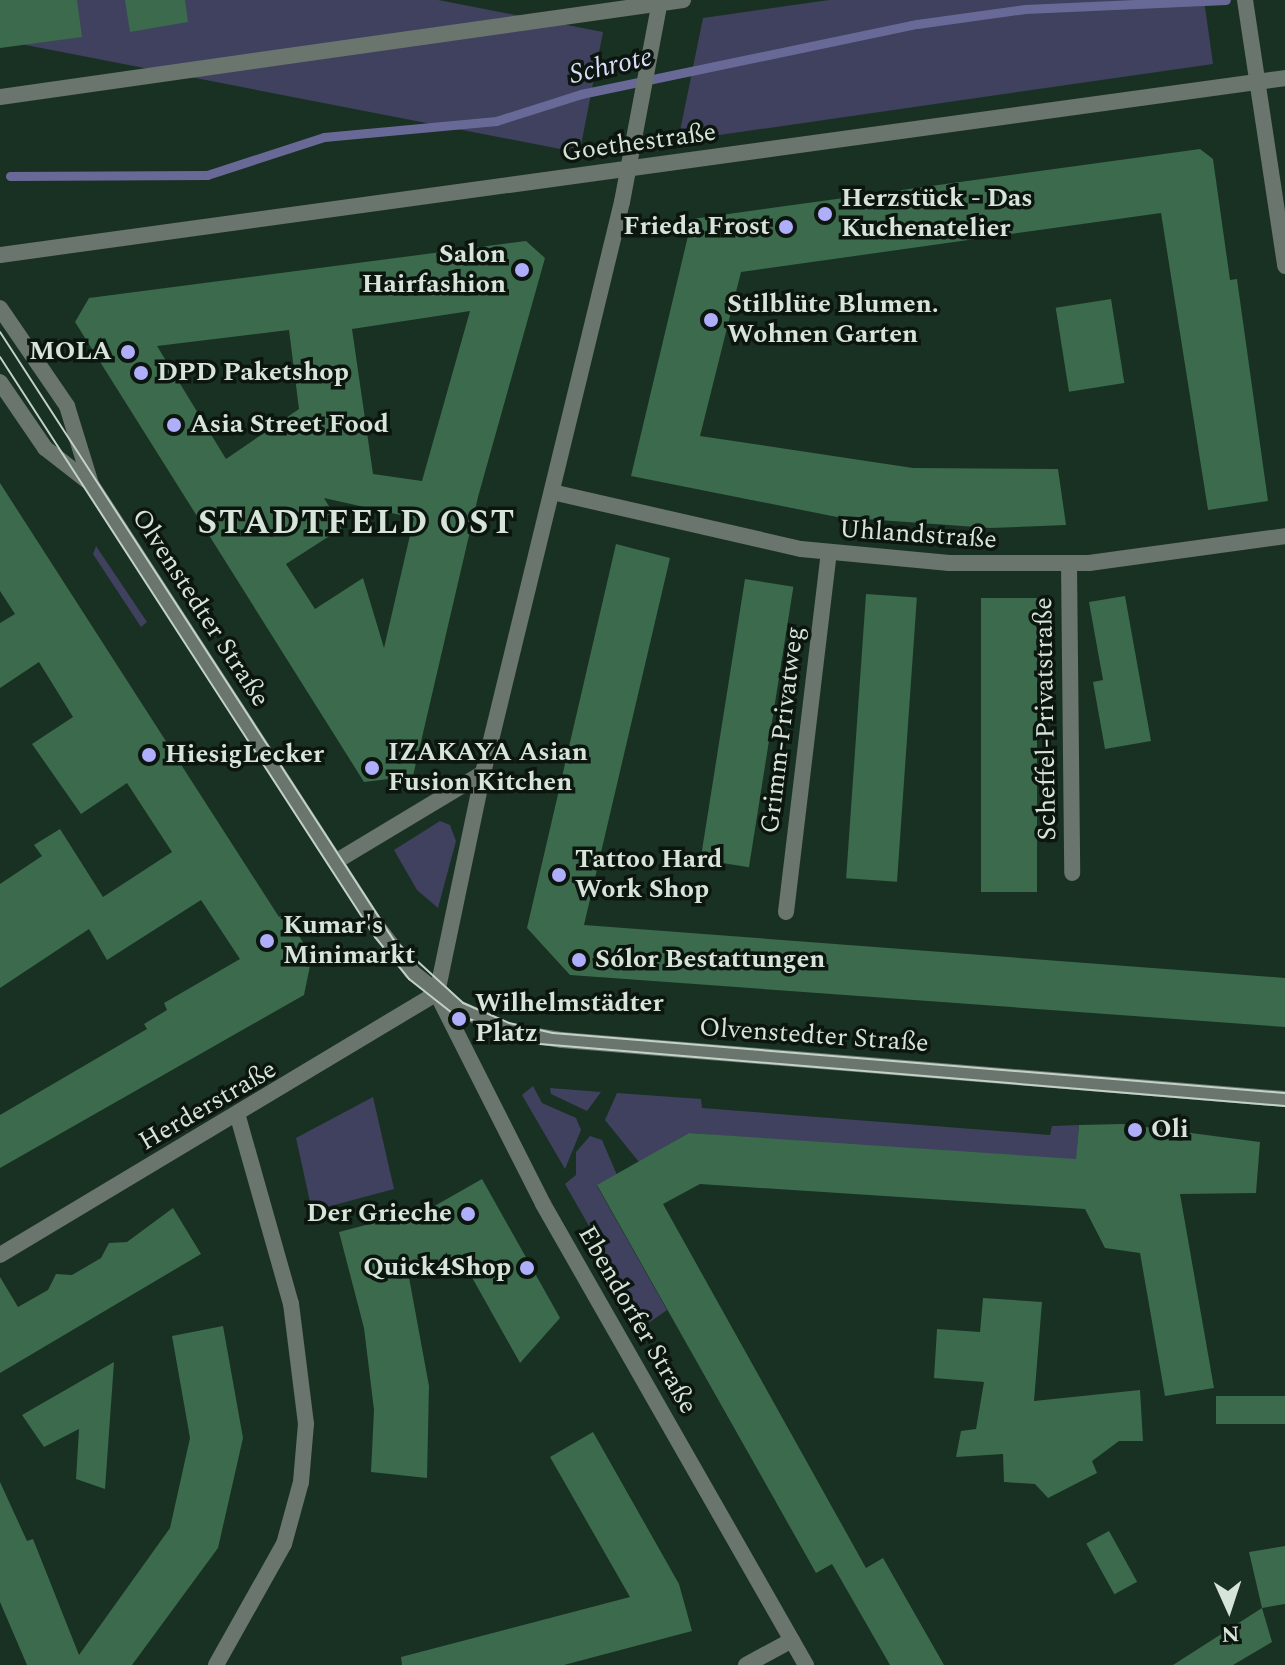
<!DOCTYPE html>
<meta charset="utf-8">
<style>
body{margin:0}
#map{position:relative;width:1285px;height:1665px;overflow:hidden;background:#193122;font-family:Spectral,serif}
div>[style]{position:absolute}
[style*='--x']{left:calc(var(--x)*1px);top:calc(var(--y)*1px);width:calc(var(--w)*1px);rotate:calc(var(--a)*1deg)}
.green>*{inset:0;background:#40405f;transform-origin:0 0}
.stream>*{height:9px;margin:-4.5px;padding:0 4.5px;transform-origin:4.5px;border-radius:4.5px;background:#696997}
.building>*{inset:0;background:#3b6a4d;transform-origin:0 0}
.minor>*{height:16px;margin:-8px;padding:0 8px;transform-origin:8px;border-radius:8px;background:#69756d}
.tertiary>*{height:16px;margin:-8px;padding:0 8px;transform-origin:8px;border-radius:8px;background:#69756d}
.tram>*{height:2px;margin:-1px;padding:0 1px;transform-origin:1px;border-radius:1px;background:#c3d2c8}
.dots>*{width:22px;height:22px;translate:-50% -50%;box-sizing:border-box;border:4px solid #0c160f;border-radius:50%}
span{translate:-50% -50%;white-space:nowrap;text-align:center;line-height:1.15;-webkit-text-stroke:7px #0c160f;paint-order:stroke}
.street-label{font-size:26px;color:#d6e4da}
.poi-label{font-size:26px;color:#d6e4da;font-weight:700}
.left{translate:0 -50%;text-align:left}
.right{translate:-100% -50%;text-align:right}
.water-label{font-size:28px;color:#dcddfb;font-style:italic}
.district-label{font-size:34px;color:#d6e4da;font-weight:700;letter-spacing:2px}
.north{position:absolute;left:1189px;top:1569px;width:80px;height:80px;-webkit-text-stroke:6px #0c160f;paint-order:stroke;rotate:177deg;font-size:22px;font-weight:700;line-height:32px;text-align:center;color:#d6e4da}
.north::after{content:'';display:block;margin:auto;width:28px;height:36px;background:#d6e4da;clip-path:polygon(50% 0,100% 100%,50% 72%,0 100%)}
</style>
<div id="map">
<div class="green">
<div style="clip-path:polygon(829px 0,1204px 0,1213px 64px,678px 141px,703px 18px)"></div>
<div style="left:603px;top:32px;width:123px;height:608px;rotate:101deg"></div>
<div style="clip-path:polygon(96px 546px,147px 622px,141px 627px,93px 554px)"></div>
<div style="clip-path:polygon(440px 821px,450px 825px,456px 841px,438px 908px,417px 890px,394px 850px)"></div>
<div style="clip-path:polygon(533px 1086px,542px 1103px,576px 1118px,581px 1130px,565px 1169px,522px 1095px)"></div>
<div style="clip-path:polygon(550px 1088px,601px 1092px,587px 1111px,551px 1094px)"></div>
<div style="clip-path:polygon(617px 1093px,701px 1099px,702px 1108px,1050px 1135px,1052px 1126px,1079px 1125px,1076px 1163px,689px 1133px,639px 1162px,605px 1120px)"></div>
<div style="clip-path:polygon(373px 1097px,394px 1189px,312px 1211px,296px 1138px)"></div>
<div style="clip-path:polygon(590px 1136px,602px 1140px,617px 1175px,597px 1186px,667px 1310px,650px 1322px,641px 1317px,565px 1184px,576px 1175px,576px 1152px)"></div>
</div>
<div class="stream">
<div style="--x:10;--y:176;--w:197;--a:-0.3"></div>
<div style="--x:207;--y:175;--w:123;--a:-18"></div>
<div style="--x:324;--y:137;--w:173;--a:-5.3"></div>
<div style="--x:496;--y:121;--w:89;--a:-17.6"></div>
<div style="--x:581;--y:94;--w:343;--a:-11.8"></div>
<div style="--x:917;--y:24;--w:109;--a:-7.9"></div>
<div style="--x:1025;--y:9;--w:201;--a:-2.6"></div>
</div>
<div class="building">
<div style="clip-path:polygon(0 0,77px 0,82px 37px,0 48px)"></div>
<div style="clip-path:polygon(125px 0,185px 0,188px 22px,130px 32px)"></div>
<div style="clip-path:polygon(1200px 149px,1213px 159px,1230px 280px,1237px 279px,1268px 501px,1208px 510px,1161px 213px,741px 272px,700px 436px,913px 468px,1058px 469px,1066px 525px,990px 528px,837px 517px,631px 476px,692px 219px)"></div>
<div style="clip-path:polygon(evenodd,526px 241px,545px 258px,478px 497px,413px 776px,364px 782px,75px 322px,89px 298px,526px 241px,470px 311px,422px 481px,373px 474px,352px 329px,470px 311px,526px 241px,289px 330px,299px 409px,226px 459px,157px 346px,289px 330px,526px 241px,324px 498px,414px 518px,384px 648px,363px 578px,315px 609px,286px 564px,342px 528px,324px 498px)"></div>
<div style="left:1111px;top:299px;width:85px;height:56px;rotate:81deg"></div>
<div style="clip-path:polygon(0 483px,279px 917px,284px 913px,312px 956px,304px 995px,0 1168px,0 1115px,147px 1029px,144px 1024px,167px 1010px,164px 1003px,240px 959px,201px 900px,107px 960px,89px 929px,0 988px,0 884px,42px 856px,34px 845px,60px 829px,103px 897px,172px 852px,127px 783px,81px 814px,32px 744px,73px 717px,39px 662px,0 688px,0 623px,15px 614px,0 591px)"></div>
<div style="clip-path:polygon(616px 544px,670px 558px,584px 925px,1285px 978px,1285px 1027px,570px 975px,527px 928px)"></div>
<div style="left:745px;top:579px;width:49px;height:284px;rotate:9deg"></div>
<div style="left:866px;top:594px;width:51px;height:285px;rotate:4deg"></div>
<div style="clip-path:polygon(1125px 596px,1151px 741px,1105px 749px,1093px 682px,1103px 680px,1089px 602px)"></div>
<div style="left:981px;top:598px;width:56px;height:294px"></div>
<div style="clip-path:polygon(1122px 1124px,1260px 1142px,1256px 1193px,1180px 1194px,1214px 1388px,1165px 1396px,1140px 1253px,1105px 1248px,1085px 1209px,700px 1184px,663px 1204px,866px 1568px,883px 1558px,944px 1665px,890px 1665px,832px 1564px,816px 1573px,597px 1185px,689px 1133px,1076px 1159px,1079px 1125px)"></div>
<div style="clip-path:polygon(482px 1179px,560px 1318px,520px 1363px,460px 1256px,408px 1272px,429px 1386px,427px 1478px,371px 1472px,374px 1410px,364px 1328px,339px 1232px,431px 1208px)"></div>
<div style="clip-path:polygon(173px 1208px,201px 1254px,0 1373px,0 1277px,18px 1307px,48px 1290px,56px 1274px,72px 1275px,101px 1258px,109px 1243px,127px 1242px)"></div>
<div style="clip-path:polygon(983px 1298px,1042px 1302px,1034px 1401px,1140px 1390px,1143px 1441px,1119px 1441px,1092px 1461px,1097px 1473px,1048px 1498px,1035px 1484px,1004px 1482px,1003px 1454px,956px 1457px,961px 1431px,976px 1429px,984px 1382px,934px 1378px,937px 1329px,980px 1332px)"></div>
<div style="clip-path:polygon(223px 1326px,243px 1438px,218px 1548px,132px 1665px,27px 1665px,0 1602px,0 1482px,27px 1541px,33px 1539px,79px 1655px,170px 1528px,190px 1438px,172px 1336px)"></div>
<div style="clip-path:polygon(114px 1362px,105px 1489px,76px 1479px,79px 1429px,44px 1447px,22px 1415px)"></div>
<div style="left:1285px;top:1396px;width:28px;height:69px;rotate:90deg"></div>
<div style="clip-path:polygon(593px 1432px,679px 1584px,692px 1631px,564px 1665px,402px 1665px,401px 1657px,630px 1597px,550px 1457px)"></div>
<div style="left:1109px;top:1531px;width:58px;height:26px;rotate:61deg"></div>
<div style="clip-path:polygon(1285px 1546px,1285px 1604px,1262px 1608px,1249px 1552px)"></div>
<div style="clip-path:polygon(1262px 1608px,1272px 1642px,1233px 1665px,1173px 1665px)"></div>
</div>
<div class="minor">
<div style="--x:1245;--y:0;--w:269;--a:81.4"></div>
<div style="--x:0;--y:97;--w:690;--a:-8.08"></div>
<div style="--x:0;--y:255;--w:1297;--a:-7.84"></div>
<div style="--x:552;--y:492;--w:255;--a:12.9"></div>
<div style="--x:801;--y:549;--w:149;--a:5.4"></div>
<div style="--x:949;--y:563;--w:140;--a:0"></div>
<div style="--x:1089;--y:563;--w:198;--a:-7.8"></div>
<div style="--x:1069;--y:564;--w:309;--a:89.4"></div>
<div style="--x:335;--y:862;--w:173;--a:-31"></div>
<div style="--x:786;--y:912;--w:362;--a:-83.2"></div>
<div style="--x:0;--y:1255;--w:510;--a:-30.94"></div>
<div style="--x:437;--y:993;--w:225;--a:-78.2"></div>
<div style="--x:483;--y:773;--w:588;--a:-76.32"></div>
<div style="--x:622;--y:202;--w:206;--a:-79.3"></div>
<div style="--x:216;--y:1665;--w:139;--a:-60.7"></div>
<div style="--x:284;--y:1544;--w:64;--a:-74.7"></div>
<div style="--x:301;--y:1482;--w:58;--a:-85.1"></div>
<div style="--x:306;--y:1424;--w:121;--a:-97.1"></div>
<div style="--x:291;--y:1304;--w:194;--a:-105.8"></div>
<div style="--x:746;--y:1665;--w:52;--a:-28.5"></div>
</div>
<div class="tertiary">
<div style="--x:0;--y:308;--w:119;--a:55.6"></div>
<div style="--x:67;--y:406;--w:82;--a:72.9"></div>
<div style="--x:91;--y:484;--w:521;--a:57.13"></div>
<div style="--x:374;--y:922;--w:63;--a:52.8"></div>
<div style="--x:412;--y:972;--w:56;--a:38.5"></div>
<div style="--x:456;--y:1007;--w:61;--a:24.1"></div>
<div style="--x:512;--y:1032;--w:51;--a:9.1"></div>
<div style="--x:562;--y:1040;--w:725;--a:4.67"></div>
<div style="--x:0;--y:382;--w:80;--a:55.7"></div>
<div style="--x:45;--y:448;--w:57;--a:37.9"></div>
<div style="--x:437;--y:994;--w:235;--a:63.2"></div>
<div style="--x:543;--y:1204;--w:531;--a:60.3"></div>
</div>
<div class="tram">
<div style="--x:0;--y:332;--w:723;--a:57.08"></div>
<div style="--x:393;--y:939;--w:95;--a:42.4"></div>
<div style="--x:463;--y:1003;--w:50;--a:23.5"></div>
<div style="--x:509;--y:1023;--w:45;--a:12.8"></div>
<div style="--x:553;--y:1033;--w:734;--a:4.69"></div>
<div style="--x:0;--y:357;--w:691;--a:57.12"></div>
<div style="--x:375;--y:937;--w:54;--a:51"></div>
<div style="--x:409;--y:979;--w:55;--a:38.3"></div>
<div style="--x:452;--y:1013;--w:93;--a:19.4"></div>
<div style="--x:540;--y:1044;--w:748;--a:4.76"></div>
</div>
<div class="dots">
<div style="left:825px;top:214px;background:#aeaefa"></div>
<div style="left:786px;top:227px;background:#aeaefa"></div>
<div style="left:522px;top:270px;background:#aeaefa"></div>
<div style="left:711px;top:320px;background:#aeaefa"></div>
<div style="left:128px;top:352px;background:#aeaefa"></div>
<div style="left:141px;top:373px;background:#aeaefa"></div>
<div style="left:174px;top:425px;background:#aeaefa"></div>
<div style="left:149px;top:755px;background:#aeaefa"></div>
<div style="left:372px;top:768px;background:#aeaefa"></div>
<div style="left:559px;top:875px;background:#aeaefa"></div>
<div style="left:267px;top:941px;background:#aeaefa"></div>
<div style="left:579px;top:960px;background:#aeaefa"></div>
<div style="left:459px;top:1019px;background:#aeaefa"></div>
<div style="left:1135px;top:1130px;background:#aeaefa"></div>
<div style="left:468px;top:1214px;background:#aeaefa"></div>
<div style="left:527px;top:1268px;background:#aeaefa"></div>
</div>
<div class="street-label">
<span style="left:639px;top:143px;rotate:-8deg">Goethestraße</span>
<span style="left:918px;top:535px;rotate:4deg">Uhlandstraße</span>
<span style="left:200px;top:608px;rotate:57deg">Olvenstedter Straße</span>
<span style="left:1046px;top:719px;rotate:-91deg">Scheffel-Privatstraße</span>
<span style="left:783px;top:730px;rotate:-83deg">Grimm-Privatweg</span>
<span style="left:814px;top:1036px;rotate:4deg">Olvenstedter Straße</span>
<span style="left:208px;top:1106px;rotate:-30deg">Herderstraße</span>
<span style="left:637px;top:1320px;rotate:60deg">Ebendorfer Straße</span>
</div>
<div class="poi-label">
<span class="left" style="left:841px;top:214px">Herzstück - Das<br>Kuchenatelier</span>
<span class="right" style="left:770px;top:227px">Frieda Frost</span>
<span class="right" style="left:506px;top:270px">Salon<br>Hairfashion</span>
<span class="left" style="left:727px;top:320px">Stilblüte Blumen.<br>Wohnen Garten</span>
<span class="right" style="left:112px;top:352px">MOLA</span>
<span class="left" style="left:157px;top:373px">DPD Paketshop</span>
<span class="left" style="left:190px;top:425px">Asia Street Food</span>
<span class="left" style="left:388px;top:768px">IZAKAYA Asian<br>Fusion Kitchen</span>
<span class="left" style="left:165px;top:755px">HiesigLecker</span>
<span class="left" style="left:575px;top:875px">Tattoo Hard<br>Work Shop</span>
<span class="left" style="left:283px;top:941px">Kumar's<br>Minimarkt</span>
<span class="left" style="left:595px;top:960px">Sólor Bestattungen</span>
<span class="left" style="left:475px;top:1019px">Wilhelmstädter<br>Platz</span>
<span class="left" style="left:1151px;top:1130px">Oli</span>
<span class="right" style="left:452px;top:1214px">Der Grieche</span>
<span class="right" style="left:511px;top:1268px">Quick4Shop</span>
</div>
<div class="water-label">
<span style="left:611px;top:66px;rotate:-13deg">Schrote</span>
</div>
<div class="district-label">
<span style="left:357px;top:524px">STADTFELD OST</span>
</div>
<div class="north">N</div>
</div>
